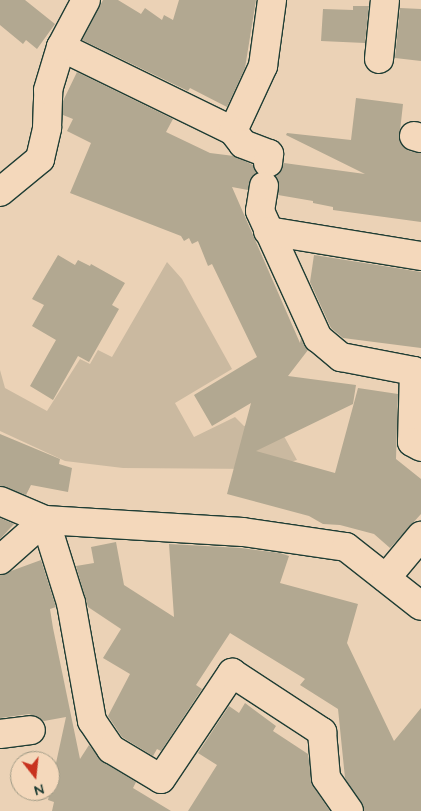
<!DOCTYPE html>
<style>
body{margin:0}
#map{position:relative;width:421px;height:811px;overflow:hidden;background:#ebd2b6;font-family:"Architects Daughter",sans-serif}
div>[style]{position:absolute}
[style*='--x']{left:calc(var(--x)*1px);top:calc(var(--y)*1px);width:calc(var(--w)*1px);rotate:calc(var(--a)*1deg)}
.green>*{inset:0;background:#cab9a0}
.building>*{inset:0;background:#b2a891}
.roads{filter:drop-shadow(1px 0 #1f3d34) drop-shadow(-1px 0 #1f3d34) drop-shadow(0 1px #1f3d34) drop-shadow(0 -1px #1f3d34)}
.minor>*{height:28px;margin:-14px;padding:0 14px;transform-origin:14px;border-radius:14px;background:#f4d8bb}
span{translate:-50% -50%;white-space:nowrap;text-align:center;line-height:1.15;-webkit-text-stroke:5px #f4d8bb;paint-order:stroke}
.north{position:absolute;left:10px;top:751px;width:50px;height:50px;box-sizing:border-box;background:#f4d8bb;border:1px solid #9f9a85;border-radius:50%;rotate:164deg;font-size:14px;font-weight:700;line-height:20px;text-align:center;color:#1f3d34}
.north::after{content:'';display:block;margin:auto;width:18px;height:22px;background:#c8321e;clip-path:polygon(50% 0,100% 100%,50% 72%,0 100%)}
</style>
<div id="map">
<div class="green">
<div style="clip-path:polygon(167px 262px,182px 279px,232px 369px,175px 403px,194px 437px,235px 417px,244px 426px,273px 416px,297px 460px,267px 469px,123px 468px,65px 461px,0 431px,0 370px,5px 388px,47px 411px,80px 359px,90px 364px,98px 350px,112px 357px)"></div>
</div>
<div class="building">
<div style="clip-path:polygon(0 0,25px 0,55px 24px,37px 49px,26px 40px,23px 44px,0 25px)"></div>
<div style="clip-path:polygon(103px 0,118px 0,141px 14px,145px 8px,162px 20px,164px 15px,173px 20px,179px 0,256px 0,245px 68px,227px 107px,190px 88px,188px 91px,82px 40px)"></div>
<div style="clip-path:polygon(353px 6px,369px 6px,365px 43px,321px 41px,323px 9px,353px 10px)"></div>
<div style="clip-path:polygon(400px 8px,421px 9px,421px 61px,395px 58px)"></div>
<div style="clip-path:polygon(77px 72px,173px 119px,166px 132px,210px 153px,234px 156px,253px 165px,256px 173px,248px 190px,232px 187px,300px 343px,301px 338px,308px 350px,288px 376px,356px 385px,353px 404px,256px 451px,335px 473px,358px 388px,398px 394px,396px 459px,421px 479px,421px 514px,390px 548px,374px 534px,340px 525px,323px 524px,309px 516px,227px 494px,251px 403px,212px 426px,194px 395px,257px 357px,212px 264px,208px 266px,198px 241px,192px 244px,189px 238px,184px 241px,181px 236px,70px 193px,91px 143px,67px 131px,73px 119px,63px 115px,63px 101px)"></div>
<div style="clip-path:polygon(356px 98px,403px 104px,399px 140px,409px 151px,421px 153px,421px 222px,333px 210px,333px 207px,313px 203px,313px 201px,278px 195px,276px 176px,284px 163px,365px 174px,286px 135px,287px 133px,351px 140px)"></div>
<div style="clip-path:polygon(58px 255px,75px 265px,78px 260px,90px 266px,91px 264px,125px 283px,112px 305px,119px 309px,89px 362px,78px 356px,53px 400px,30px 386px,56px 340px,32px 326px,44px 305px,32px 299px)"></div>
<div style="clip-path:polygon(314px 255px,421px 272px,421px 348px,343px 338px,331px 328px,310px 282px)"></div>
<div style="clip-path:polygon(0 434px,60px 459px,59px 464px,72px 468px,68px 492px,31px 485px,26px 495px,0 486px)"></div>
<div style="clip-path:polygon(0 518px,14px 524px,0 539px)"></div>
<div style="clip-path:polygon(116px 542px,124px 585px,174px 617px,169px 544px,241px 548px,280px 553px,289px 556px,280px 583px,358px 604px,347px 643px,394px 741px,421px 708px,421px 811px,364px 811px,345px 778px,338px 709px,300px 685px,305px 679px,230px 633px,196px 685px,202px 689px,161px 751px,157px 749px,153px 756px,122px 737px,108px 716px,130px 674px,103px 658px,121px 629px,88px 607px,76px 566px,94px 563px,91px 547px)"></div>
<div style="clip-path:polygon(41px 560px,56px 607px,50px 609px,53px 628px,80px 759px,89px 745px,103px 762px,136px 782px,133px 788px,171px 811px,52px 811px,54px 802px,48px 800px,66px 717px,44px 721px,29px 714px,0 718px,0 575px)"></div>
<div style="clip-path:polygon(245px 703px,276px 726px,273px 731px,308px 754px,313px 786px,330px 811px,188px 811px,217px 765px,198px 753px,229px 706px,239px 713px)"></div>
</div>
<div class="roads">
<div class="minor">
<div style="--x:61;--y:47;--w:191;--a:26"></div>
<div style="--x:233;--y:131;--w:72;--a:-65.2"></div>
<div style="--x:263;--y:66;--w:67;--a:-82.2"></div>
<div style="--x:379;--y:59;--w:59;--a:-84.2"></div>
<div style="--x:233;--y:131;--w:16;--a:52"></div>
<div style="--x:243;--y:144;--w:28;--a:21"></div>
<div style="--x:269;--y:154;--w:9;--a:96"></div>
<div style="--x:414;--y:136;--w:7;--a:16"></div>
<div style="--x:264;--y:186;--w:25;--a:99"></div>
<div style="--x:260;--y:211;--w:140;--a:65.5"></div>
<div style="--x:318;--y:338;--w:30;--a:40"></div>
<div style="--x:341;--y:357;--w:74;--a:10.9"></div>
<div style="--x:414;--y:371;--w:71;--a:91.6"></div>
<div style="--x:412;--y:442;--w:10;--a:29"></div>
<div style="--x:0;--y:192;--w:52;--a:-39.5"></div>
<div style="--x:40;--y:159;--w:32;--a:-77"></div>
<div style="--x:47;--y:128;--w:38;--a:-88"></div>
<div style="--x:48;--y:90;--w:45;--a:-73.2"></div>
<div style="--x:61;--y:47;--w:53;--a:-62"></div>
<div style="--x:268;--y:231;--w:155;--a:9.3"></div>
<div style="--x:0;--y:501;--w:49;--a:22.9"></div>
<div style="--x:45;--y:520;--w:87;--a:72.6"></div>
<div style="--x:71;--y:603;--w:120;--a:79.9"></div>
<div style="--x:92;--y:721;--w:34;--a:56"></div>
<div style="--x:111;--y:749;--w:58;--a:31"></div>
<div style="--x:161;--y:779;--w:128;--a:-56.2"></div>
<div style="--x:232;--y:673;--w:108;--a:33.2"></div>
<div style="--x:322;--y:732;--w:46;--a:85"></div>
<div style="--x:326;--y:778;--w:40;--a:55.1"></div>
<div style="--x:0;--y:560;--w:60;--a:-41.6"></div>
<div style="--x:45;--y:520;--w:198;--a:3.5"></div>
<div style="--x:243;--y:532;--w:104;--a:8.3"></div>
<div style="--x:346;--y:547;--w:95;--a:38.2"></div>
<div style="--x:386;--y:578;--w:55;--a:-50.2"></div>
<div style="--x:0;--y:734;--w:31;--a:-7"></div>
</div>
</div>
<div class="north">N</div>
</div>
